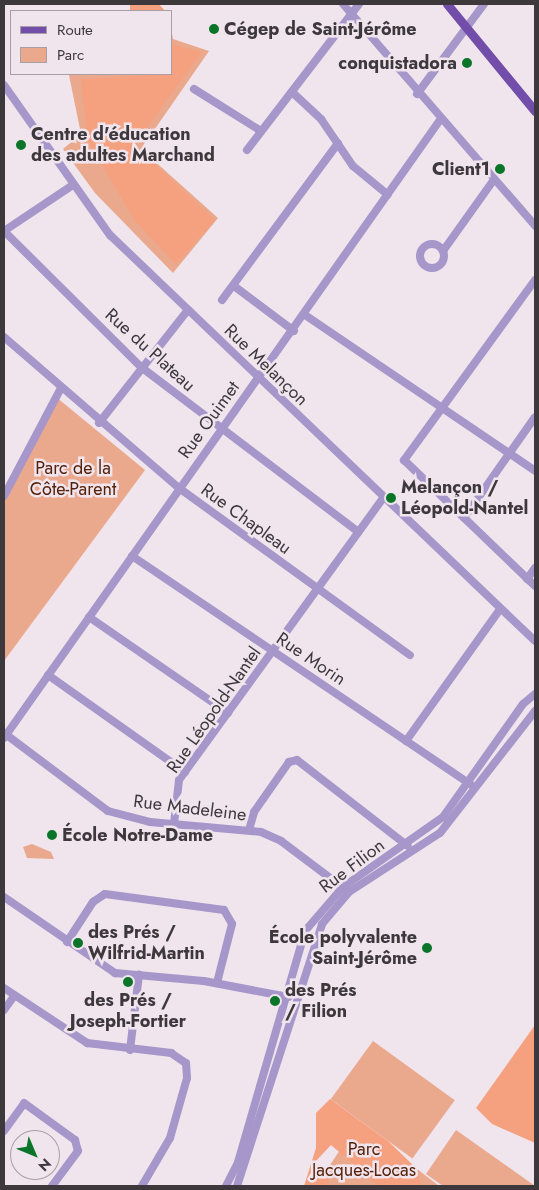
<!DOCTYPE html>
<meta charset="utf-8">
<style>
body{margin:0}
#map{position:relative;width:539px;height:1190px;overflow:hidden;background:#f0e4ed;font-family:Jost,sans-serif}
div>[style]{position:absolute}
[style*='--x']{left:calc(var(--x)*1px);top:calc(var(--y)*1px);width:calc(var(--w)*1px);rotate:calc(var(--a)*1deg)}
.green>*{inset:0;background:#eaa88d;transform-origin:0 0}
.forest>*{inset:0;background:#f5a17f}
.minor>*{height:8px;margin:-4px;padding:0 4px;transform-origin:4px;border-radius:4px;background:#a796ca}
.minor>.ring{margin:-4px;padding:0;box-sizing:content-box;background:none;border:8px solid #a796ca;border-radius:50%}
.major>*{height:9px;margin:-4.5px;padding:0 4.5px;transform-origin:4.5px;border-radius:4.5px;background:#724daa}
.dots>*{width:14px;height:14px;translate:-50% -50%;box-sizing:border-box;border:2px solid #f0e4ed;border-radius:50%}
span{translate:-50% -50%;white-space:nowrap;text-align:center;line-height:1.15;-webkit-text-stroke:5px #f0e4ed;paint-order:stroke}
.poi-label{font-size:18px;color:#3d383c;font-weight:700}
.left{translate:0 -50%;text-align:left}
.right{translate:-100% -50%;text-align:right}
.street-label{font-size:18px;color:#3d383c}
.park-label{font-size:18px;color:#552209}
.frame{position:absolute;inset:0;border:5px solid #3d383c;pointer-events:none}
.legend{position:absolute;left:10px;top:10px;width:162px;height:65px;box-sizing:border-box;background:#f0e4ed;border:1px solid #a89fa6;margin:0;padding:6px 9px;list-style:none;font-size:15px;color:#3d383c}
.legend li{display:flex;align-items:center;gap:10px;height:25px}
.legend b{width:25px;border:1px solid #a89fa6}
.north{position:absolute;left:10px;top:1130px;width:50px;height:50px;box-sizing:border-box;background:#f0e4ed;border:1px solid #a89fa6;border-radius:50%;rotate:135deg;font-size:14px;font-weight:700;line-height:20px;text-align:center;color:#3d383c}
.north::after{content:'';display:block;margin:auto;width:18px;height:22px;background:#0a7528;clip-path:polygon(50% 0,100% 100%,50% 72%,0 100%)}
</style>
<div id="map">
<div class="green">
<div style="clip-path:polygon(171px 29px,173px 39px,209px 51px,141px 149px,218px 218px,173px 273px,95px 193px,63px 149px,81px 134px,69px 75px,171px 74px)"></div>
<div style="clip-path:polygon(56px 397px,145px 470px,4px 661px,4px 494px)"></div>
<div style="clip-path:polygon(32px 844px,51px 852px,54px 859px,27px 858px,23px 847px)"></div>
<div style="left:373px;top:1041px;width:101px;height:72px;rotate:36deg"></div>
<div style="clip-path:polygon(358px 1123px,439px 1186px,316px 1186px)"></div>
<div style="clip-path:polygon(456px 1130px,535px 1186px,443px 1186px,426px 1174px)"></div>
</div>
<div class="forest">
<div style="clip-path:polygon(130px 4px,159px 4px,165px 11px,130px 11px)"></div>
<div style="clip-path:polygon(171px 44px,202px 52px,134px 145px,215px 220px,176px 264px,135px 221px,87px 139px,81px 79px,171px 74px)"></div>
<div style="clip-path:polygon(535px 1025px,535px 1143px,492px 1124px,476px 1108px)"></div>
<div style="clip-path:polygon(330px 1099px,388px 1141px,414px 1166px,422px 1186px,379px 1186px,331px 1145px,314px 1163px,329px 1181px,326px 1186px,304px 1186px,316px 1148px,316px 1113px)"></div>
</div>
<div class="minor">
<div style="--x:343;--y:4;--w:294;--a:49.1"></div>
<div style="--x:4;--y:85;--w:184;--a:54.8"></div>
<div style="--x:110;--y:235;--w:588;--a:43.69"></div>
<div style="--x:194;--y:89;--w:79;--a:32.1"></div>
<div style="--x:292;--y:92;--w:40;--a:43"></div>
<div style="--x:321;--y:119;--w:57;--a:55.8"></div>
<div style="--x:353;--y:166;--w:45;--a:39.6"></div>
<div style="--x:417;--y:94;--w:112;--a:-53.3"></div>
<div style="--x:247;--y:150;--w:184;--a:-52.5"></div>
<div style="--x:4;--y:231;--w:193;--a:44.8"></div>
<div style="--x:141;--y:367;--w:273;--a:37.2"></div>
<div style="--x:4;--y:231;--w:83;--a:-33.7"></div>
<div class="ring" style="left:420px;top:244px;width:16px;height:16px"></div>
<div style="--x:443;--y:251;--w:86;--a:-54.5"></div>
<div style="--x:535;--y:280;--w:223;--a:126"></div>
<div style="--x:404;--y:460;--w:182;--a:43.9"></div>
<div style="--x:234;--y:286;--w:75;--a:36.9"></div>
<div style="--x:222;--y:300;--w:195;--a:-53.5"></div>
<div style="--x:305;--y:315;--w:278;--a:34.1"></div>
<div style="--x:4;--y:337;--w:231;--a:40.8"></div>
<div style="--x:179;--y:488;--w:285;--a:35.9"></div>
<div style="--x:99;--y:423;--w:144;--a:-51.8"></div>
<div style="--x:4;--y:496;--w:120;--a:-62.2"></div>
<div style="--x:464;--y:518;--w:123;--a:-54.9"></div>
<div style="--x:132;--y:556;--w:409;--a:34"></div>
<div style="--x:527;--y:579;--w:14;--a:-54"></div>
<div style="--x:89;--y:617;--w:169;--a:34.6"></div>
<div style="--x:48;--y:675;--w:168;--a:35.3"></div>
<div style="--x:4;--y:733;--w:130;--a:36.9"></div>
<div style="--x:108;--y:811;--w:43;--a:14.7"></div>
<div style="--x:150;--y:822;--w:111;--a:5.1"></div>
<div style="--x:261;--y:832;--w:22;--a:24"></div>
<div style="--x:281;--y:841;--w:81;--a:37"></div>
<div style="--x:4;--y:738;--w:756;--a:-54.8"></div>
<div style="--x:406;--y:741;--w:162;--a:-54.5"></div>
<div style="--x:174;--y:824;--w:44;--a:-83.5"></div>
<div style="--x:179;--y:780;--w:348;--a:-54.1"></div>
<div style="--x:249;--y:830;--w:19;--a:-74"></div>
<div style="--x:254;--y:812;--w:61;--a:-55"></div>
<div style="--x:289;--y:762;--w:8;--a:-14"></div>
<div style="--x:297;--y:760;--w:140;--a:37.8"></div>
<div style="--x:4;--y:897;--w:135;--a:34.4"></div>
<div style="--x:115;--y:973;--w:89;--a:5.1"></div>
<div style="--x:204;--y:981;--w:86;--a:10.7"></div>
<div style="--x:67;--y:942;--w:48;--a:-57"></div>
<div style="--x:93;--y:902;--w:14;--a:-34"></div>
<div style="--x:105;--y:894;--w:120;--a:7.7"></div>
<div style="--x:224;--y:910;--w:16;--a:60"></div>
<div style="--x:232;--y:924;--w:61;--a:104.3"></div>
<div style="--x:4;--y:988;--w:100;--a:33.5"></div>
<div style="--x:87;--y:1043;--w:85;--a:6.8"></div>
<div style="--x:171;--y:1053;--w:18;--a:34"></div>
<div style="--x:186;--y:1063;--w:15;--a:86"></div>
<div style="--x:187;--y:1078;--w:62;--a:105.8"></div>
<div style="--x:170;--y:1138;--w:56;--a:120.3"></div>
<div style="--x:4;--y:1010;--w:17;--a:-54"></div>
<div style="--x:130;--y:1050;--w:76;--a:-83.2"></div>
<div style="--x:4;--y:1131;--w:34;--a:-54"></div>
<div style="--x:24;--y:1103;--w:63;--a:36"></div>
<div style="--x:75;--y:1140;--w:11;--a:75"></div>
<div style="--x:78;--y:1151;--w:44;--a:126.6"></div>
<div style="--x:226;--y:1186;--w:27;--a:-63"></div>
<div style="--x:238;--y:1162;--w:241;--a:-73.8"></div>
<div style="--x:305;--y:931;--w:58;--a:-49.2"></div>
<div style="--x:343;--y:887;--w:122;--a:-35"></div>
<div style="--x:443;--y:817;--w:138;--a:-54.7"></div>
<div style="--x:523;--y:704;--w:16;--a:-40"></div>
<div style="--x:237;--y:1186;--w:275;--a:-72"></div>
<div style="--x:322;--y:924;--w:42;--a:-49.8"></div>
<div style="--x:349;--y:892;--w:108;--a:-33"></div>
<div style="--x:440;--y:833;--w:155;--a:-52.1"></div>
</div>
<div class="major">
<div style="--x:447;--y:4;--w:139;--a:50.6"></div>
</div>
<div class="dots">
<div style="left:214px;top:29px;background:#0a7528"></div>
<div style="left:467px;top:63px;background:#0a7528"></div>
<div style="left:21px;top:145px;background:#0a7528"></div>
<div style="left:500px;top:169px;background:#0a7528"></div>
<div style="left:391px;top:498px;background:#0a7528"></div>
<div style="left:52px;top:835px;background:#0a7528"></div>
<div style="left:78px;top:943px;background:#0a7528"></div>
<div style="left:427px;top:948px;background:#0a7528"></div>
<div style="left:128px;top:982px;background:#0a7528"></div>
<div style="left:275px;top:1001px;background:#0a7528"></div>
</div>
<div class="poi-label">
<span class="left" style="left:224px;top:29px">Cégep de Saint-Jérôme</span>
<span class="right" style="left:457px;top:63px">conquistadora</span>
<span class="left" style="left:31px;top:145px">Centre d'éducation<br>des adultes Marchand</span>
<span class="right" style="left:490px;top:169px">Client1</span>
<span class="left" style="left:401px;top:498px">Melançon /<br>Léopold-Nantel</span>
<span class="left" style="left:62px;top:835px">École Notre-Dame</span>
<span class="left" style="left:88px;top:943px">des Prés /<br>Wilfrid-Martin</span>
<span class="right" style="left:417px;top:948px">École polyvalente<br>Saint-Jérôme</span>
<span class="left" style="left:285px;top:1001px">des Prés<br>/ Filion</span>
<span style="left:128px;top:1011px">des Prés /<br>Joseph-Fortier</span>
</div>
<div class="street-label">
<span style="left:150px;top:350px;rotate:42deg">Rue du Plateau</span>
<span style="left:266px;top:365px;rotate:44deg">Rue Melançon</span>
<span style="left:209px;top:420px;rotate:-54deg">Rue Ouimet</span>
<span style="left:246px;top:519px;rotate:36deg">Rue Chapleau</span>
<span style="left:311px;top:659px;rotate:34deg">Rue Morin</span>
<span style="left:214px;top:710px;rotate:-55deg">Rue Léopold-Nantel</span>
<span style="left:190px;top:808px;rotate:7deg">Rue Madeleine</span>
<span style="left:352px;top:866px;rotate:-37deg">Rue Filion</span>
</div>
<div class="park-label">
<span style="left:73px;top:479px">Parc de la<br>Côte-Parent</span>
<span style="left:364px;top:1160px">Parc<br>Jacques-Locas</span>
</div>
<div class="frame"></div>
<ul class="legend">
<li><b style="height:6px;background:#724daa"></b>Route</li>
<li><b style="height:14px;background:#eaa88d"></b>Parc</li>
</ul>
<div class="north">N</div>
</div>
